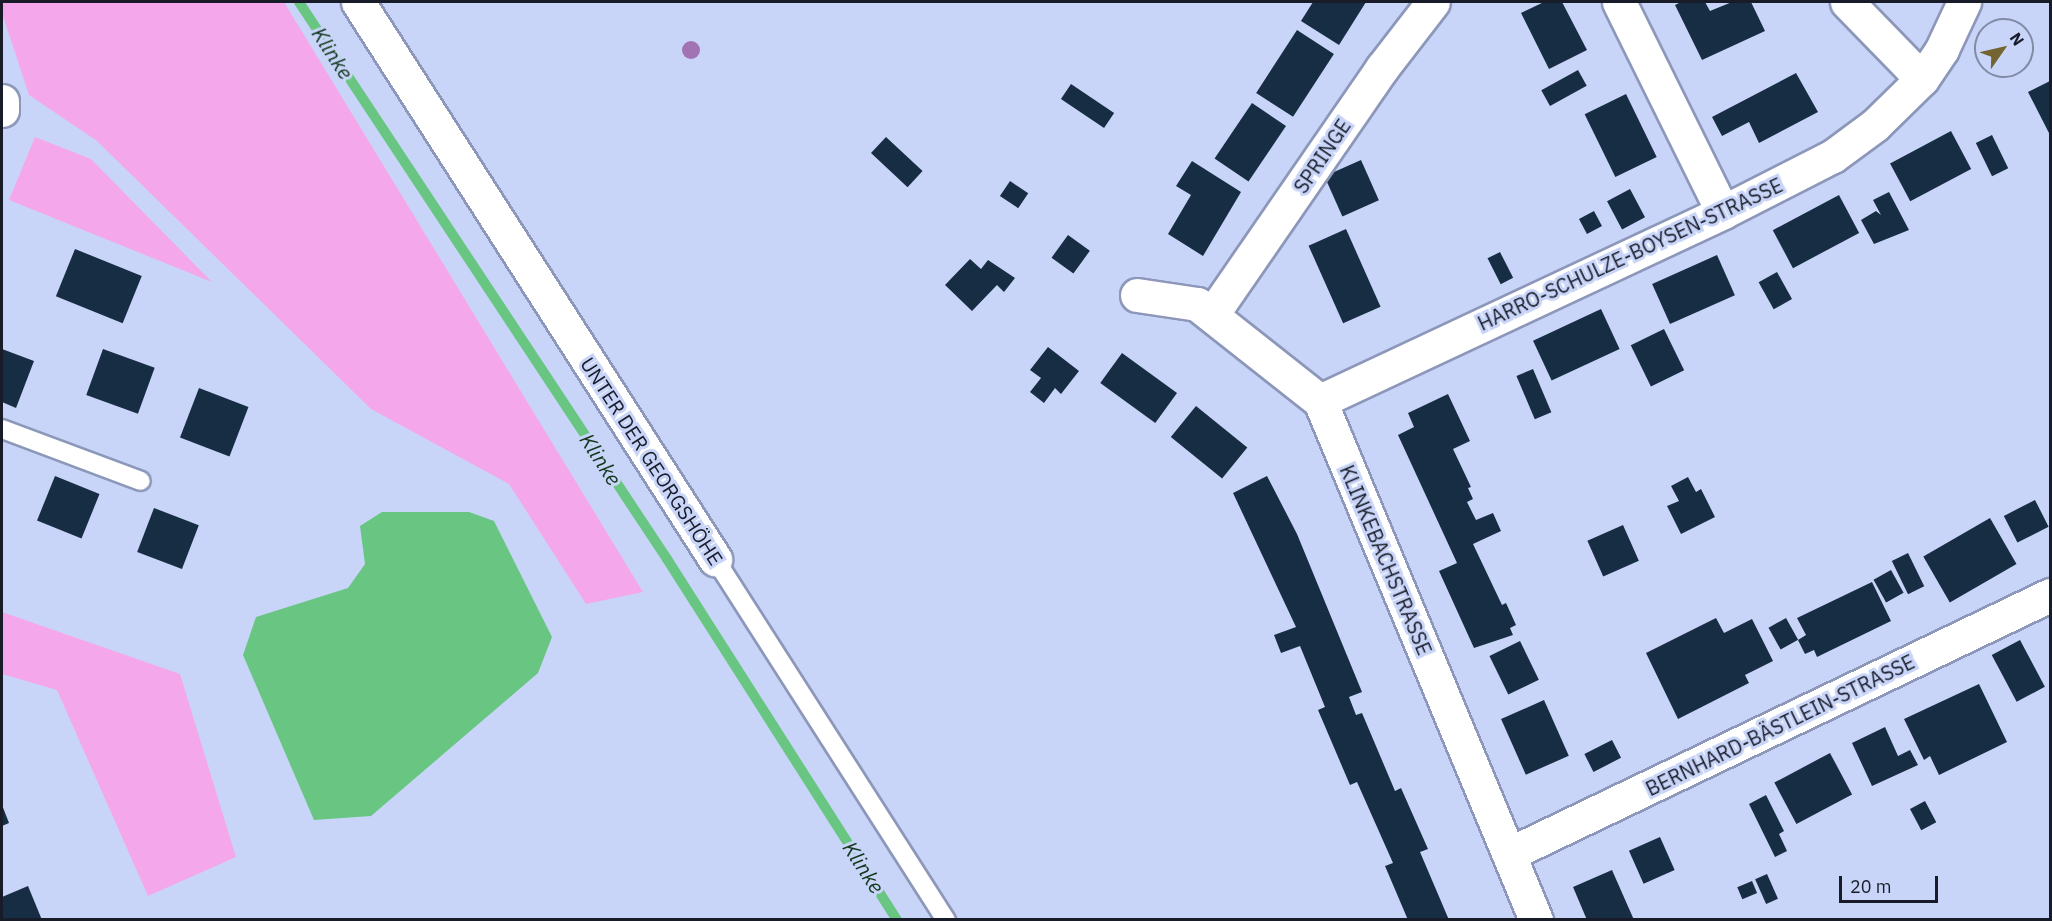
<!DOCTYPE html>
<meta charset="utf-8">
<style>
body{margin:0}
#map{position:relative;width:2052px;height:921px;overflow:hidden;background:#c9d5f8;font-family:"IBM Plex Sans",sans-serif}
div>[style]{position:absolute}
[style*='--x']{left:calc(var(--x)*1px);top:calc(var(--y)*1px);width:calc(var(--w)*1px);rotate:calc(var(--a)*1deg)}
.green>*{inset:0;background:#f4a8eb}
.water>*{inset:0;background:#68c682}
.stream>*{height:10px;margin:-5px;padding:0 5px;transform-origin:5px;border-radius:5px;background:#68c682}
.building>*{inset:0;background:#172d44;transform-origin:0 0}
.roads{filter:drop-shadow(2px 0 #8c97b9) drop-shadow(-2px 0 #8c97b9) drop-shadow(0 2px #8c97b9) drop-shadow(0 -2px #8c97b9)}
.lane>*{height:18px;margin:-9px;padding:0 9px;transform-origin:9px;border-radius:9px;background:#fff}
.street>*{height:33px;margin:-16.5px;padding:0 16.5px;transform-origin:16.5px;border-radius:16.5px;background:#fff}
.trees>*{width:18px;height:18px;margin:-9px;border-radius:50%;background:#a173b3}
span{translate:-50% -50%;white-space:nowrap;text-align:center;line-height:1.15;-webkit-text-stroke:6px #c9d5f8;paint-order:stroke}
.street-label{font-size:20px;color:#181c29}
.water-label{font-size:21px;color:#12391e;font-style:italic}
.frame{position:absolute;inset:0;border:3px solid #181c29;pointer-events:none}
.north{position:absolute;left:1974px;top:18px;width:60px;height:60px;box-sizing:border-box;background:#c9d5f8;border:2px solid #828ba5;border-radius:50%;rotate:56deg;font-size:16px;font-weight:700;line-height:24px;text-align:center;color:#181c29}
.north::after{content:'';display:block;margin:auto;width:21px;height:27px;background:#746431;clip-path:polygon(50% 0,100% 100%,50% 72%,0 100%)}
.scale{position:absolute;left:1839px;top:876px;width:99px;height:27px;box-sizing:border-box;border:3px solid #181c29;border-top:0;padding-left:8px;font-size:18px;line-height:21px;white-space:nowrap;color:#181c29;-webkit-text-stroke:4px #c9d5f8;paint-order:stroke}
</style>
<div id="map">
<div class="green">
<div style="clip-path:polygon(2px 2px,284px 2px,643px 592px,586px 604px,509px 484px,371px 409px,97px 141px,29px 95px,2px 13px)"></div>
<div style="clip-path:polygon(35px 137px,91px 159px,212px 282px,9px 200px)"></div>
<div style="clip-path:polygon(2px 612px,180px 674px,236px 857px,148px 896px,57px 690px,2px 674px)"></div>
</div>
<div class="water">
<div style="clip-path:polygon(382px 512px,469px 512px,494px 521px,552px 637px,538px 673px,371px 816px,314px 820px,243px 655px,256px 617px,348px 588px,365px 564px,360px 526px)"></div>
</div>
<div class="stream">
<div style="--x:299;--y:2;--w:668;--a:56.55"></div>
<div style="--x:667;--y:559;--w:428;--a:57.5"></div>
</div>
<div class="building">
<div style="clip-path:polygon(1313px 2px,1366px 2px,1339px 45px,1301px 21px)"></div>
<div style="clip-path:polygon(1544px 2px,1562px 2px,1587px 50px,1549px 69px,1521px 13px)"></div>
<div style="clip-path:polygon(1681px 2px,1705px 2px,1710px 11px,1732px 2px,1751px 2px,1765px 31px,1702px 60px,1675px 5px)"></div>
<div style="left:1297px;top:30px;width:44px;height:75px;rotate:33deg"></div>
<div style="left:1578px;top:70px;width:18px;height:42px;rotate:61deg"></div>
<div style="clip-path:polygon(1796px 73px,1818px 112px,1759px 143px,1749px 122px,1722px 136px,1712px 117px)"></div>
<div style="clip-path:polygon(2050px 81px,2050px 135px,2028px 92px)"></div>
<div style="left:1071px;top:84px;width:52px;height:18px;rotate:34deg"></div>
<div style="left:1626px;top:94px;width:70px;height:46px;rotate:64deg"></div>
<div style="left:1252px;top:103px;width:41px;height:67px;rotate:34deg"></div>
<div style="left:1951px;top:131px;width:43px;height:69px;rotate:62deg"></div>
<div style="left:1992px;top:135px;width:37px;height:18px;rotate:64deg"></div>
<div style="left:886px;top:137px;width:50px;height:22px;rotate:43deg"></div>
<div style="left:1361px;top:160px;width:44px;height:40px;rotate:66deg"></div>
<div style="clip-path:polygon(1192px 161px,1241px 192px,1203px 256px,1168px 234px,1191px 195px,1176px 186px)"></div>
<div style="left:1010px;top:181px;width:22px;height:18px;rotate:34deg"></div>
<div style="left:1630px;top:189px;width:32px;height:26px;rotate:62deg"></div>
<div style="clip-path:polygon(1889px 192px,1909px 230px,1874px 244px,1861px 220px,1876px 211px,1881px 215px,1873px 200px)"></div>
<div style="left:1839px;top:195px;width:43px;height:75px;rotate:62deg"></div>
<div style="left:1594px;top:211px;width:17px;height:17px;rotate:62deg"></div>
<div style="left:1346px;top:229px;width:85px;height:41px;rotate:66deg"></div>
<div style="left:1068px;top:235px;width:27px;height:28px;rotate:36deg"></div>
<div style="left:75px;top:249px;width:72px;height:51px;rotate:22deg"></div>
<div style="left:1500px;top:252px;width:29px;height:14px;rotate:63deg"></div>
<div style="left:1717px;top:255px;width:44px;height:71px;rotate:66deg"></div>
<div style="clip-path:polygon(970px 259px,981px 269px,988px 260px,1015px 278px,1004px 292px,997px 285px,972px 311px,945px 285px)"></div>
<div style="left:1777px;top:272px;width:31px;height:21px;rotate:61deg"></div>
<div style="left:1601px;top:309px;width:44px;height:75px;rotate:65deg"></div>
<div style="left:1664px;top:329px;width:46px;height:37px;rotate:64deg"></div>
<div style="clip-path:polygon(1048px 347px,1079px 371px,1061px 394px,1055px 388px,1044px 403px,1030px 392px,1041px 378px,1030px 370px)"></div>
<div style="clip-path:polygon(2px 349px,34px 361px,16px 408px,2px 402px)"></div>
<div style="left:103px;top:349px;width:55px;height:49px;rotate:20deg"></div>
<div style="left:1122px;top:353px;width:68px;height:37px;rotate:36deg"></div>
<div style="left:1533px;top:369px;width:47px;height:18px;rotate:67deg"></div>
<div style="left:199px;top:388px;width:53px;height:53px;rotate:21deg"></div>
<div style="clip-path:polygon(1448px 394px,1470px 441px,1453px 449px,1471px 487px,1468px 488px,1473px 499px,1467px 502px,1476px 520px,1493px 513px,1501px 531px,1473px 544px,1502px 605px,1506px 603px,1516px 625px,1510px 628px,1513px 635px,1474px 648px,1439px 571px,1457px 563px,1398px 435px,1414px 427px,1408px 413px)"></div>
<div style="left:1196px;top:406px;width:66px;height:40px;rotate:39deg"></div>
<div style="left:55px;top:476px;width:48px;height:48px;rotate:22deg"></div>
<div style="clip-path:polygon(1267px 476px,1297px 534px,1362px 692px,1349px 697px,1356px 715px,1362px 713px,1395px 791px,1401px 788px,1428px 849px,1420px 852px,1449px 920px,1408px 920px,1385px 866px,1393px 863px,1357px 782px,1350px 785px,1318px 710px,1325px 707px,1300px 646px,1281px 653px,1274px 635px,1296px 627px,1233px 493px)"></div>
<div style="clip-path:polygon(1688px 477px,1696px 492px,1701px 489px,1715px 517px,1681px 534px,1667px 506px,1679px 501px,1671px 486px)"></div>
<div style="left:2035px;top:500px;width:30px;height:35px;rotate:63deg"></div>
<div style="left:154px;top:508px;width:48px;height:47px;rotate:21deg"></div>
<div style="left:1990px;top:518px;width:53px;height:77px;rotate:60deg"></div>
<div style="left:1623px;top:525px;width:39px;height:39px;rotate:66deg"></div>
<div style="left:1908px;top:553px;width:37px;height:18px;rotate:64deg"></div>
<div style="left:1891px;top:570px;width:26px;height:20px;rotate:61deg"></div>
<div style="clip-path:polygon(1872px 582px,1891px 621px,1817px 657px,1814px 650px,1805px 654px,1798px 640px,1806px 635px,1797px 618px)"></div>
<div style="clip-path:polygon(1716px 618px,1724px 633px,1752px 619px,1773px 661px,1745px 675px,1749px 683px,1678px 719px,1646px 653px)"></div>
<div style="left:1786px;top:618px;width:25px;height:20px;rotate:61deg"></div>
<div style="left:2020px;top:640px;width:53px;height:32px;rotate:62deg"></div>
<div style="left:1520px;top:641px;width:43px;height:34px;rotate:64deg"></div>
<div style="clip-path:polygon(1979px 684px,2007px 742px,1939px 775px,1930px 756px,1924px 760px,1904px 719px)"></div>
<div style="left:1544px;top:700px;width:61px;height:47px;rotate:66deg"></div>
<div style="clip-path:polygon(1885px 727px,1898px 756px,1910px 750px,1918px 765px,1872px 786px,1852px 743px)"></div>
<div style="left:1612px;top:740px;width:20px;height:31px;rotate:63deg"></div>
<div style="left:1830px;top:753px;width:47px;height:63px;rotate:62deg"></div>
<div style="clip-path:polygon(1766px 795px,1784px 831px,1779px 834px,1787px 851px,1775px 857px,1749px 804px)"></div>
<div style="left:1925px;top:801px;width:24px;height:17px;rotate:62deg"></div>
<div style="clip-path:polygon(2px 805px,9px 823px,2px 826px)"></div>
<div style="left:1660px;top:837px;width:36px;height:34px;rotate:66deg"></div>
<div style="clip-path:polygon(1612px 870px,1634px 920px,1587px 920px,1573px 887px)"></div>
<div style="left:1767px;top:874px;width:27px;height:13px;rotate:66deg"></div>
<div style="left:1752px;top:881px;width:13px;height:16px;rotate:67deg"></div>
<div style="clip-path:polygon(28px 886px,42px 920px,2px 920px,2px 897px)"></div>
</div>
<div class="roads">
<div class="lane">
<div style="--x:2;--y:429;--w:148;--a:20.5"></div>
<div style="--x:715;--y:559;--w:429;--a:57.4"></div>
</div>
<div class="street">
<div style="--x:358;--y:2;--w:662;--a:57.34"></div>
<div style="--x:1619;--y:2;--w:234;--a:63.7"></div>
<div style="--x:1847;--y:2;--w:107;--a:45.8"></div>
<div style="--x:2;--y:101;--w:9;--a:90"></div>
<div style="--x:1137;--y:295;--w:61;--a:8.5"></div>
<div style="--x:1197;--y:304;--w:157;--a:38.3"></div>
<div style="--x:1320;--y:401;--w:562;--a:67.4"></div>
<div style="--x:1213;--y:313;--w:298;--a:-55.4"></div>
<div style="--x:1382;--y:68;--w:83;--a:-52.3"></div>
<div style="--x:1320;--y:401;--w:445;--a:-25.1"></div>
<div style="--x:1723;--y:212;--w:123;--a:-27"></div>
<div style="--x:1833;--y:156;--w:52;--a:-36.4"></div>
<div style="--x:1875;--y:125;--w:66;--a:-44.4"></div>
<div style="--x:1922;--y:79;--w:36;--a:-56"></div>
<div style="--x:1942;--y:49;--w:52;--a:-64.9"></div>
<div style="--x:1509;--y:854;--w:600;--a:-25.58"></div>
</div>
</div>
<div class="trees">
<div style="left:691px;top:50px"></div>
</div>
<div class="street-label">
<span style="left:1322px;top:156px;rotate:-56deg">SPRINGE</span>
<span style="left:1630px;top:254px;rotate:-25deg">HARRO-SCHULZE-BOYSEN-STRASSE</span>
<span style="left:652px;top:461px;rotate:57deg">UNTER DER GEORGSHÖHE</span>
<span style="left:1386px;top:560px;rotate:67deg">KLINKEBACHSTRASSE</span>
<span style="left:1780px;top:725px;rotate:-26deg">BERNHARD-BÄSTLEIN-STRASSE</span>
</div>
<div class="water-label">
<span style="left:333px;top:53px;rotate:57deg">Klinke</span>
<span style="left:601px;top:459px;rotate:57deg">Klinke</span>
<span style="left:864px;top:867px;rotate:57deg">Klinke</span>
</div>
<div class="frame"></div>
<div class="north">N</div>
<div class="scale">20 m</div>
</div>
